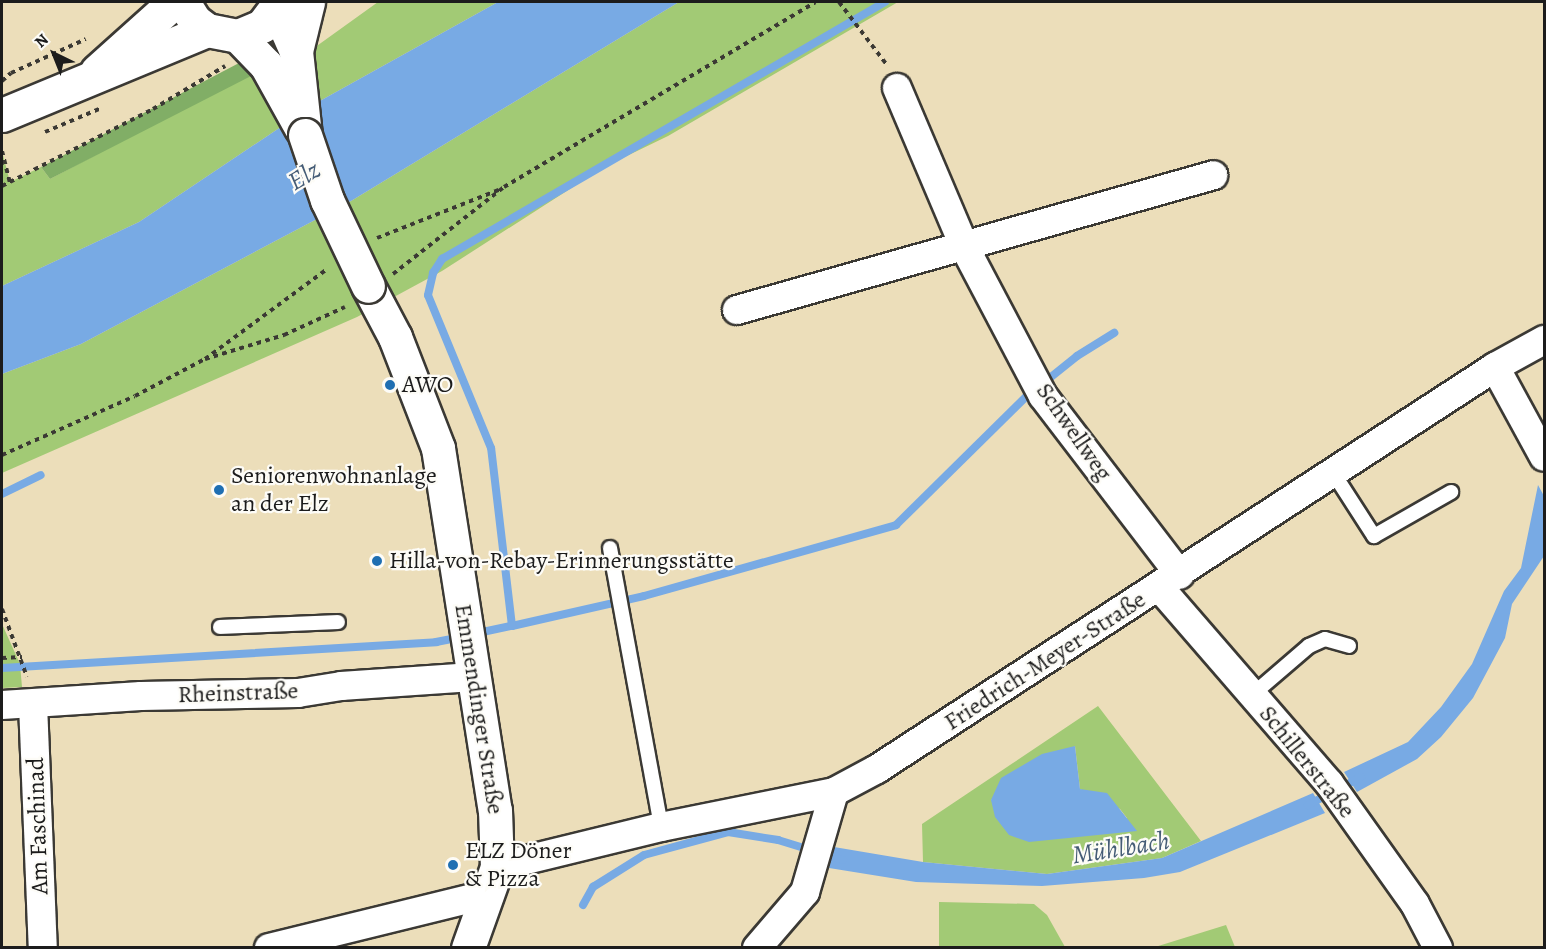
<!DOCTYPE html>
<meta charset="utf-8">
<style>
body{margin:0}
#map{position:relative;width:1546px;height:949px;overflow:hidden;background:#ecdeba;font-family:Alegreya,serif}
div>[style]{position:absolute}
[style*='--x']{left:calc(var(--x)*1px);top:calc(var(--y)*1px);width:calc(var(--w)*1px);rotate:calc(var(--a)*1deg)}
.green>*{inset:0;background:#a2ca75}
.forest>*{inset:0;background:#81ae66}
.water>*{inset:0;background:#78aae4}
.stream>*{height:8px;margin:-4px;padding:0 4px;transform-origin:4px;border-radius:4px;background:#78aae4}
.path>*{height:4px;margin-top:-2px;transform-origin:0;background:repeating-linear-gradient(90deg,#3b3934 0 4.5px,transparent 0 9px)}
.roads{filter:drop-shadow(2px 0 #3b3934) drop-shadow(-2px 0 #3b3934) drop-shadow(0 2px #3b3934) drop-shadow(0 -2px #3b3934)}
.service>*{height:14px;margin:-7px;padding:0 7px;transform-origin:7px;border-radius:7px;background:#fff}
.minor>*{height:28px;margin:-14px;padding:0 14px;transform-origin:14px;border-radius:14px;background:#fff}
.tertiary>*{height:33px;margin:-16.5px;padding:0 16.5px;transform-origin:16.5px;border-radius:16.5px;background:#fff}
.secondary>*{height:33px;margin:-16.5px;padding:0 16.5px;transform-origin:16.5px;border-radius:16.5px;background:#fff}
.bridges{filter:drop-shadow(2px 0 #3b3934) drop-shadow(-2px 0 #3b3934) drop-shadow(0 2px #3b3934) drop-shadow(0 -2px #3b3934)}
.secondary-bridge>*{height:33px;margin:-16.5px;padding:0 16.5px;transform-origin:16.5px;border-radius:16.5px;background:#fff}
.dots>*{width:16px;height:16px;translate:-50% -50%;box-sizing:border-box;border:3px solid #fdfcf7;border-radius:50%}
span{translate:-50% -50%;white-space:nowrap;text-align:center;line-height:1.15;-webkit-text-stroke:4.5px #fdfcf7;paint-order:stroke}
.poi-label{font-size:24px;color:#1c1c1c}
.left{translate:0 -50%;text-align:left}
.street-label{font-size:24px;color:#1c1c1c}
.water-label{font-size:26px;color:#455c76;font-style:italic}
.frame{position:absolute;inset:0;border:3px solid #1c1c1c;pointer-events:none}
.north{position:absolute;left:24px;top:24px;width:60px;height:60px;-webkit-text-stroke:4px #fdfcf7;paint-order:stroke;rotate:317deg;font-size:16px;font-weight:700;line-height:24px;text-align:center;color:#1c1c1c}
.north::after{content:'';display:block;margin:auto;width:21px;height:27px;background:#1c1c1c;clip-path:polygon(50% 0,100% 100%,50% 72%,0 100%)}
</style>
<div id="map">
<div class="green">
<div style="clip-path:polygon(378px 2px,498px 2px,318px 102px,139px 222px,2px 286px,2px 151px,10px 182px,41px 167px,50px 179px,266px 65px,307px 53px)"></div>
<div style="clip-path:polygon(679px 2px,898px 2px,668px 136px,604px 167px,442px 271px,357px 317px,2px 473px,2px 374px,81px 344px,351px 201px)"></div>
<div style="clip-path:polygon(2px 624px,20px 664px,22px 687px,2px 688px)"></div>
<div style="clip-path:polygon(evenodd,1098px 706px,1201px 841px,1162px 858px,1047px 874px,923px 862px,922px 824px,1098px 706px,1075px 746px,1080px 789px,1120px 809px,1127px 818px,991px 800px,1075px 746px)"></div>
<div style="clip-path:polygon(939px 902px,1034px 904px,1047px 915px,1065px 947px,939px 947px)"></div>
<div style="clip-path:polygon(1226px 925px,1235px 947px,1155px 947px)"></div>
</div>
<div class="forest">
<div style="clip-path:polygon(239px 63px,251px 76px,50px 179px,41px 167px)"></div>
</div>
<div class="water">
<div style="clip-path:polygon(498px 2px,679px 2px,351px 201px,81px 344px,2px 374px,2px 286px,139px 222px,318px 102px)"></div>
<div style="clip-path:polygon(1538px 485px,1544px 496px,1544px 556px,1512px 604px,1505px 638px,1473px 698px,1441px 737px,1417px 759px,1357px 792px,1344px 772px,1408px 742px,1441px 707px,1472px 664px,1504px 591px,1521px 568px)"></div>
<div style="clip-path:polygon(1075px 746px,1080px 789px,1107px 793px,1137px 831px,1029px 842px,1009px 835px,995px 817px,991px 800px,1001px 778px,1042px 754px)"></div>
<div style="clip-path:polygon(1313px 793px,1325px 813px,1180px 872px,1144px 878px,1042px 886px,916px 882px,829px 868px,834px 847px,923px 862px,1047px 874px,1162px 858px)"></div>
</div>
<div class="stream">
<div style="--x:2;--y:494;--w:43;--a:-26"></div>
<div style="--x:512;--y:626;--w:135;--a:-12.8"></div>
<div style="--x:644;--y:596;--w:262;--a:-15.7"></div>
<div style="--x:896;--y:525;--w:182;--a:-44.6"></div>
<div style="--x:1026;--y:397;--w:65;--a:-38.8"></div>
<div style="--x:1077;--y:356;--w:44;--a:-31.9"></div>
<div style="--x:473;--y:634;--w:40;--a:-12"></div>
<div style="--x:512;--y:626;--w:179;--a:-96.7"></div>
<div style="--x:491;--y:448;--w:165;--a:-112.4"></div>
<div style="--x:428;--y:295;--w:23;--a:-77"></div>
<div style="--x:433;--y:273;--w:17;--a:-57"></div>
<div style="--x:442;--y:259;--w:512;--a:-30.12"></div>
<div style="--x:2;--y:668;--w:435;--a:-3.4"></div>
<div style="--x:436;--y:642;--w:25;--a:-11"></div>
<div style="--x:1308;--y:805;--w:60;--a:-27.8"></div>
<div style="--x:583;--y:905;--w:21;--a:-61"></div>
<div style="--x:593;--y:887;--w:60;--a:-32.1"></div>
<div style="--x:644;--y:855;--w:87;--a:-15.3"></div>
<div style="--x:728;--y:832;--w:51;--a:9.1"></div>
<div style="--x:778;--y:840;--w:68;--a:17.1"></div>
</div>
<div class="path">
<div style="--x:839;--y:2;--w:79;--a:52.7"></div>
<div style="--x:2;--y:81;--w:12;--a:-42"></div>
<div style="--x:11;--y:73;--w:82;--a:-24.4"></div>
<div style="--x:45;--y:132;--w:59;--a:-23.1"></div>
<div style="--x:2;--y:151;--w:32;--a:76"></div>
<div style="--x:2;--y:186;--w:169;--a:-27"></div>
<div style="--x:153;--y:109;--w:84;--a:-30.8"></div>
<div style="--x:377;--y:238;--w:133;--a:-21.6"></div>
<div style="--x:393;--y:274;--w:141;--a:-38.1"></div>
<div style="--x:504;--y:187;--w:362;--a:-30.7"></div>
<div style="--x:205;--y:359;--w:83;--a:-16.9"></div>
<div style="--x:284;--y:335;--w:67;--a:-24.7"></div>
<div style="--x:2;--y:455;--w:145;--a:-23.9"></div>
<div style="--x:135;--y:396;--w:79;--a:-27.9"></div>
<div style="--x:205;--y:359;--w:152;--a:-36.4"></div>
<div style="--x:2;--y:609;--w:72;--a:69.8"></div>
<div style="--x:2;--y:658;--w:20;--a:-3"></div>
</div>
<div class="roads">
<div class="service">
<div style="--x:1334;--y:474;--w:74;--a:57.2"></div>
<div style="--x:1374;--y:536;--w:89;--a:-29.7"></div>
<div style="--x:610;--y:548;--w:284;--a:79.6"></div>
<div style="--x:220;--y:627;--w:118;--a:-2.4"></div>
<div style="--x:1252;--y:695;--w:75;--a:-40.7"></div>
<div style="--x:1309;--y:646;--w:17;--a:-24"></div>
<div style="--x:1325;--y:639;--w:25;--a:16"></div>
</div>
<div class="minor">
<div style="--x:897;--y:88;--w:174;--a:67"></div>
<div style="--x:965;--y:248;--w:167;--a:62.2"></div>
<div style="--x:1043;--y:396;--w:225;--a:52.6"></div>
<div style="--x:737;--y:310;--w:495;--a:-15.8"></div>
<div style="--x:1495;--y:367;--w:102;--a:61.4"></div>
<div style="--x:1160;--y:588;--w:258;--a:49.1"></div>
<div style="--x:1329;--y:783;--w:148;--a:54.6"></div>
<div style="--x:1415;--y:904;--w:50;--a:62.4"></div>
<div style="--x:33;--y:704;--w:244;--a:87.7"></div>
<div style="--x:2;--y:705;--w:139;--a:-3.7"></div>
<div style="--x:141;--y:696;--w:157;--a:-1.1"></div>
<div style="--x:298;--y:693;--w:44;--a:-9.2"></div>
<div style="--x:341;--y:686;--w:132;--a:-3.9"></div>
<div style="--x:497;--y:867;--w:169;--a:-13.7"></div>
<div style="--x:661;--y:827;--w:177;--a:-11.4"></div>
<div style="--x:834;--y:792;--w:49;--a:-28.1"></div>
<div style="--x:877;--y:769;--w:737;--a:-33.04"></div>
<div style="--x:1495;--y:367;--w:56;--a:-28.9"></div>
<div style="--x:269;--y:948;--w:227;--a:-13.8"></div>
<div style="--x:757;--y:948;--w:74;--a:-49.4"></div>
<div style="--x:805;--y:892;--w:104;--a:-73.8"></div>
</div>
<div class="tertiary">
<div style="--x:296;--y:51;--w:50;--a:-76.2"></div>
<div style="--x:97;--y:71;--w:103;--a:-41.9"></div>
<div style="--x:2;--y:115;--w:222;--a:-22.5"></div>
</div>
<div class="secondary">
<div style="--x:183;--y:2;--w:22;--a:58"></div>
<div style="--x:195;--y:21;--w:15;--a:37"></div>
<div style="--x:207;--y:30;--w:32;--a:11"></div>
<div style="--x:238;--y:36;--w:26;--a:-23"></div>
<div style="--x:262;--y:26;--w:30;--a:-53"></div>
<div style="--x:277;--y:8;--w:47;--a:66.2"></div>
<div style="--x:296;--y:51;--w:84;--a:83.9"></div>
<div style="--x:238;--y:36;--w:40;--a:46"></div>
<div style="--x:266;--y:65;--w:72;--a:60.9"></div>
<div style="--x:368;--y:286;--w:58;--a:62.1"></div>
<div style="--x:395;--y:337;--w:119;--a:68.8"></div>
<div style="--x:438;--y:448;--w:366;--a:81.1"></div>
<div style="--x:495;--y:810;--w:57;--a:88"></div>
<div style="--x:497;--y:867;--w:86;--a:109.7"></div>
</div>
</div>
<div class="bridges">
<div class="secondary-bridge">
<div style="--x:305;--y:135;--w:69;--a:71.3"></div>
<div style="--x:327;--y:200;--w:95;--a:64.5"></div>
</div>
</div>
<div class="dots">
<div style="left:390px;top:385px;background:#1f6fb2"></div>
<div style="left:219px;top:490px;background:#1f6fb2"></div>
<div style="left:377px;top:561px;background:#1f6fb2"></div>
<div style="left:453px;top:865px;background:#1f6fb2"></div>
</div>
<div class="poi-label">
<span class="left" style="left:402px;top:385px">AWO</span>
<span class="left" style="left:231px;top:490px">Seniorenwohnanlage<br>an der Elz</span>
<span class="left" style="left:389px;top:561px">Hilla-von-Rebay-Erinnerungsstätte</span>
<span class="left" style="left:465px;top:865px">ELZ Döner<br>&amp; Pizza</span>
</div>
<div class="street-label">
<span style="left:1074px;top:432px;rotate:55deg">Schwellweg</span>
<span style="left:1045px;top:661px;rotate:-33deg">Friedrich-Meyer-Straße</span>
<span style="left:238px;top:693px;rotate:-2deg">Rheinstraße</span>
<span style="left:479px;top:709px;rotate:81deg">Emmendinger Straße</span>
<span style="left:1307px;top:762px;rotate:51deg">Schillerstraße</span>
<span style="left:38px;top:826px;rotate:-92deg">Am Faschinad</span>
</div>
<div class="water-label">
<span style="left:304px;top:176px;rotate:-31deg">Elz</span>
<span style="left:1121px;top:848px;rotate:-9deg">Mühlbach</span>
</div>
<div class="frame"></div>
<div class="north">N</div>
</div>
